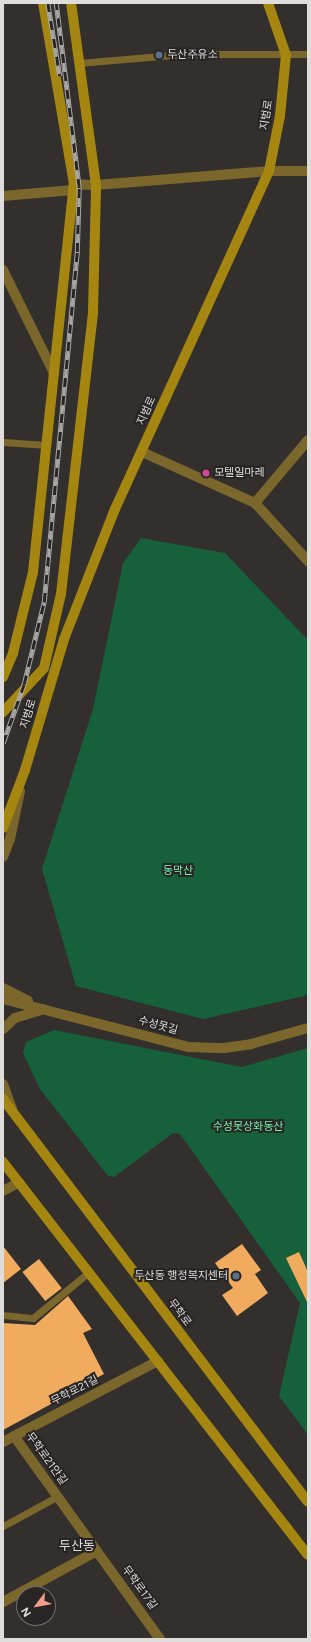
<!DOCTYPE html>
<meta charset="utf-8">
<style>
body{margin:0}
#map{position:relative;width:311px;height:1642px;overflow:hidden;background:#322f2d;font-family:Figtree,"Noto Sans KR",sans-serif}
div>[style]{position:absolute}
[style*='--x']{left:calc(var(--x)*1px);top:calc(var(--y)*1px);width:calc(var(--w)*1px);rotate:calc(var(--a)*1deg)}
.green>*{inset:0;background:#17603c}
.building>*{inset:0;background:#f0ab5e;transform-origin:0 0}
.service>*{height:7px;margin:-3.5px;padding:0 3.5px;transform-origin:3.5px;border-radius:3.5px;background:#7b672b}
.minor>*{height:10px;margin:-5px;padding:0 5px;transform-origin:5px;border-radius:5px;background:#7b672b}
.tertiary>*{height:10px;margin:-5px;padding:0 5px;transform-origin:5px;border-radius:5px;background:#7b672b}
.secondary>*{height:10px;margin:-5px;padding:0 5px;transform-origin:5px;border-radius:5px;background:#a58610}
.rail>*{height:4.5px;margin-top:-2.25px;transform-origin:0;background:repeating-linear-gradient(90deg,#282524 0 9px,#a8a6a4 0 18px);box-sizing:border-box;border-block:1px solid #a8a6a4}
.dots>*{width:11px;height:11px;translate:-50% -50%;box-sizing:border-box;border:2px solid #282524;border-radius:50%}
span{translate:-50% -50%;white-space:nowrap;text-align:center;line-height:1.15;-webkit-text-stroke:4px #282524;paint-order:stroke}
.poi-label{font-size:11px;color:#dfdddc}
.left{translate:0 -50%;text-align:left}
.right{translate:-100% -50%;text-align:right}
.street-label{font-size:11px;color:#dfdddc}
.park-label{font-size:11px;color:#74f6ae}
.quarter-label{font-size:13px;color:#dfdddc}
.frame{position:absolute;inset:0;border:4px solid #dfdddc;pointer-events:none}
.north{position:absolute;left:16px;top:1586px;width:40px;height:40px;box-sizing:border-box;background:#282524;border:1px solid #716f6e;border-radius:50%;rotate:238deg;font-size:11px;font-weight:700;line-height:16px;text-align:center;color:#dfdddc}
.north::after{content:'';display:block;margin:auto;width:14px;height:18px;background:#f49d8b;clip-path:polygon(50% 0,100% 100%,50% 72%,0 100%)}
</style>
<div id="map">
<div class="green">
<div style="clip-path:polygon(141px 538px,225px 553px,308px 640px,308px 993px,304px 996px,203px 1019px,76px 986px,42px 869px,93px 709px,123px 563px)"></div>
<div style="clip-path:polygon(54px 1030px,242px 1067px,308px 1048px,308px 1435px,279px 1396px,300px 1303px,180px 1134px,173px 1133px,114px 1177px,108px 1176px,40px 1089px,23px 1053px,26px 1042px)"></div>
</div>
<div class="building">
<div style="clip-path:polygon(242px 1244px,261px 1270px,255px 1274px,268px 1293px,237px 1316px,222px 1295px,233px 1288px,215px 1263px)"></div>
<div style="clip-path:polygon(3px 1246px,21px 1269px,3px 1283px)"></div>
<div style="clip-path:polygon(299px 1252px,308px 1272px,308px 1304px,286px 1258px)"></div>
<div style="left:39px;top:1259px;width:37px;height:21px;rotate:52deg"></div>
<div style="clip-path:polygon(68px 1296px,92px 1329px,83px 1333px,104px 1374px,74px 1390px,73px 1397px,66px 1392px,52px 1401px,53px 1403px,3px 1430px,3px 1323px,35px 1325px)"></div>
</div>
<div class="service">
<div style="--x:79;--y:63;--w:105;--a:-4.9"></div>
<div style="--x:184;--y:54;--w:124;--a:0"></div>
<div style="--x:3;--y:442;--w:44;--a:3.9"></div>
<div style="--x:3;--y:1315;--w:30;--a:6"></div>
<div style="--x:33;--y:1318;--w:72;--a:-39.4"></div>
<div style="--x:3;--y:1526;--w:63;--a:-28.6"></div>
</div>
<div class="minor">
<div style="--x:3;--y:196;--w:70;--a:-4.9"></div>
<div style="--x:3;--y:270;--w:115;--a:63.7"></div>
<div style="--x:142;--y:452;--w:124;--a:24.3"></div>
<div style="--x:255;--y:503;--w:82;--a:-49.9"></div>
<div style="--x:255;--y:503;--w:79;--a:47.6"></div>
<div style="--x:3;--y:1191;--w:18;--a:-29"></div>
<div style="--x:14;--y:1436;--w:250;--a:54.3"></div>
<div style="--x:3;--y:1442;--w:175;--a:-27.6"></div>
<div style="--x:3;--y:1602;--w:107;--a:-28.5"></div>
</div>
<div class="tertiary">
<div style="--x:74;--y:184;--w:22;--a:3"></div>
<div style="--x:96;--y:185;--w:174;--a:-4.6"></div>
<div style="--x:269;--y:171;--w:39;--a:0"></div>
<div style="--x:3;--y:857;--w:19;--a:-69"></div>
<div style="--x:10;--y:839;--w:49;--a:-78.2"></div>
<div style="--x:3;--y:988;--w:28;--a:27"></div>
<div style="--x:3;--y:999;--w:192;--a:14.5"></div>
<div style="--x:189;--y:1047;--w:35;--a:2"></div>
<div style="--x:224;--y:1048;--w:27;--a:-8"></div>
<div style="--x:251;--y:1044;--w:59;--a:-15.7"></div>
<div style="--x:3;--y:1029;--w:16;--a:-43"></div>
<div style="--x:15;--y:1018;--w:30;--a:-17"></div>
<div style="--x:3;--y:1084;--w:27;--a:70"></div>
</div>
<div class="secondary">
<div style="--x:3;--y:677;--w:26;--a:-67"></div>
<div style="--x:13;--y:653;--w:83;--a:-76.1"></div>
<div style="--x:33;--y:572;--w:390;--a:-84"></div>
<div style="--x:74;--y:184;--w:184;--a:-99.7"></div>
<div style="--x:3;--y:712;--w:60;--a:-47"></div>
<div style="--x:44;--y:668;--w:76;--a:-77.1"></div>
<div style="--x:61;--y:594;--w:285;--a:-83.5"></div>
<div style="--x:93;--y:311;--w:126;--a:-88.6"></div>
<div style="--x:96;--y:185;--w:184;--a:-97.8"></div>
<div style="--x:3;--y:828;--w:62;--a:-69.2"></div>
<div style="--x:25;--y:770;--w:137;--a:-73.4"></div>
<div style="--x:64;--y:639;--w:140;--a:-68.6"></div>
<div style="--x:115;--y:509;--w:371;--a:-65.5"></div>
<div style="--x:269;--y:171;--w:56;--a:-78.7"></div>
<div style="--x:280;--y:116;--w:61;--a:-84.4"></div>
<div style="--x:286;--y:55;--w:55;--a:-109.1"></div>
<div style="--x:3;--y:1099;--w:505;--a:52.88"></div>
<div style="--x:3;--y:1162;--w:497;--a:52.2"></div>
</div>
<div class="rail">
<div style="--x:48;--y:3;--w:74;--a:80.7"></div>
<div style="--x:3;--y:743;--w:63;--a:-70.4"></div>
<div style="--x:24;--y:684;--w:84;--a:-76.3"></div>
<div style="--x:44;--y:602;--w:352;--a:-84.6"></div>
<div style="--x:77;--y:252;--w:64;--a:-88.2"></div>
<div style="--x:79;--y:188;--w:186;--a:-97.1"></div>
</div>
<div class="dots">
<div style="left:159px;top:55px;background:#5c6f8a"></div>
<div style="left:206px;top:473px;background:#d1479c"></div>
<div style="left:236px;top:1276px;background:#5c6f8a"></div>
</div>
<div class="poi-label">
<span class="left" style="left:167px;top:55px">두산주유소</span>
<span class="left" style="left:214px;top:473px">모텔일마레</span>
<span class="right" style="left:228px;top:1276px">두산동 행정복지센터</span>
</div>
<div class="street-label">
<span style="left:267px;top:115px;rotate:-81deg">지범로</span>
<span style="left:147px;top:411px;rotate:-66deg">지범로</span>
<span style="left:29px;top:714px;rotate:-73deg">지범로</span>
<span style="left:158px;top:1026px;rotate:15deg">수성못길</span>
<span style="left:179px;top:1313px;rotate:53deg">무학로</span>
<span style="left:75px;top:1391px;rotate:-27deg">무학로21길</span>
<span style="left:46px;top:1459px;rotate:54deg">무학로21안길</span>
<span style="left:139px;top:1588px;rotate:54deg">무학로17길</span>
</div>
<div class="park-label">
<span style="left:178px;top:871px">동막산</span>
<span style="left:248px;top:1127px">수성못상화동산</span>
</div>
<div class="quarter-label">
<span style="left:77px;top:1546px">두산동</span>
</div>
<div class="frame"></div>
<div class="north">N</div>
</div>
